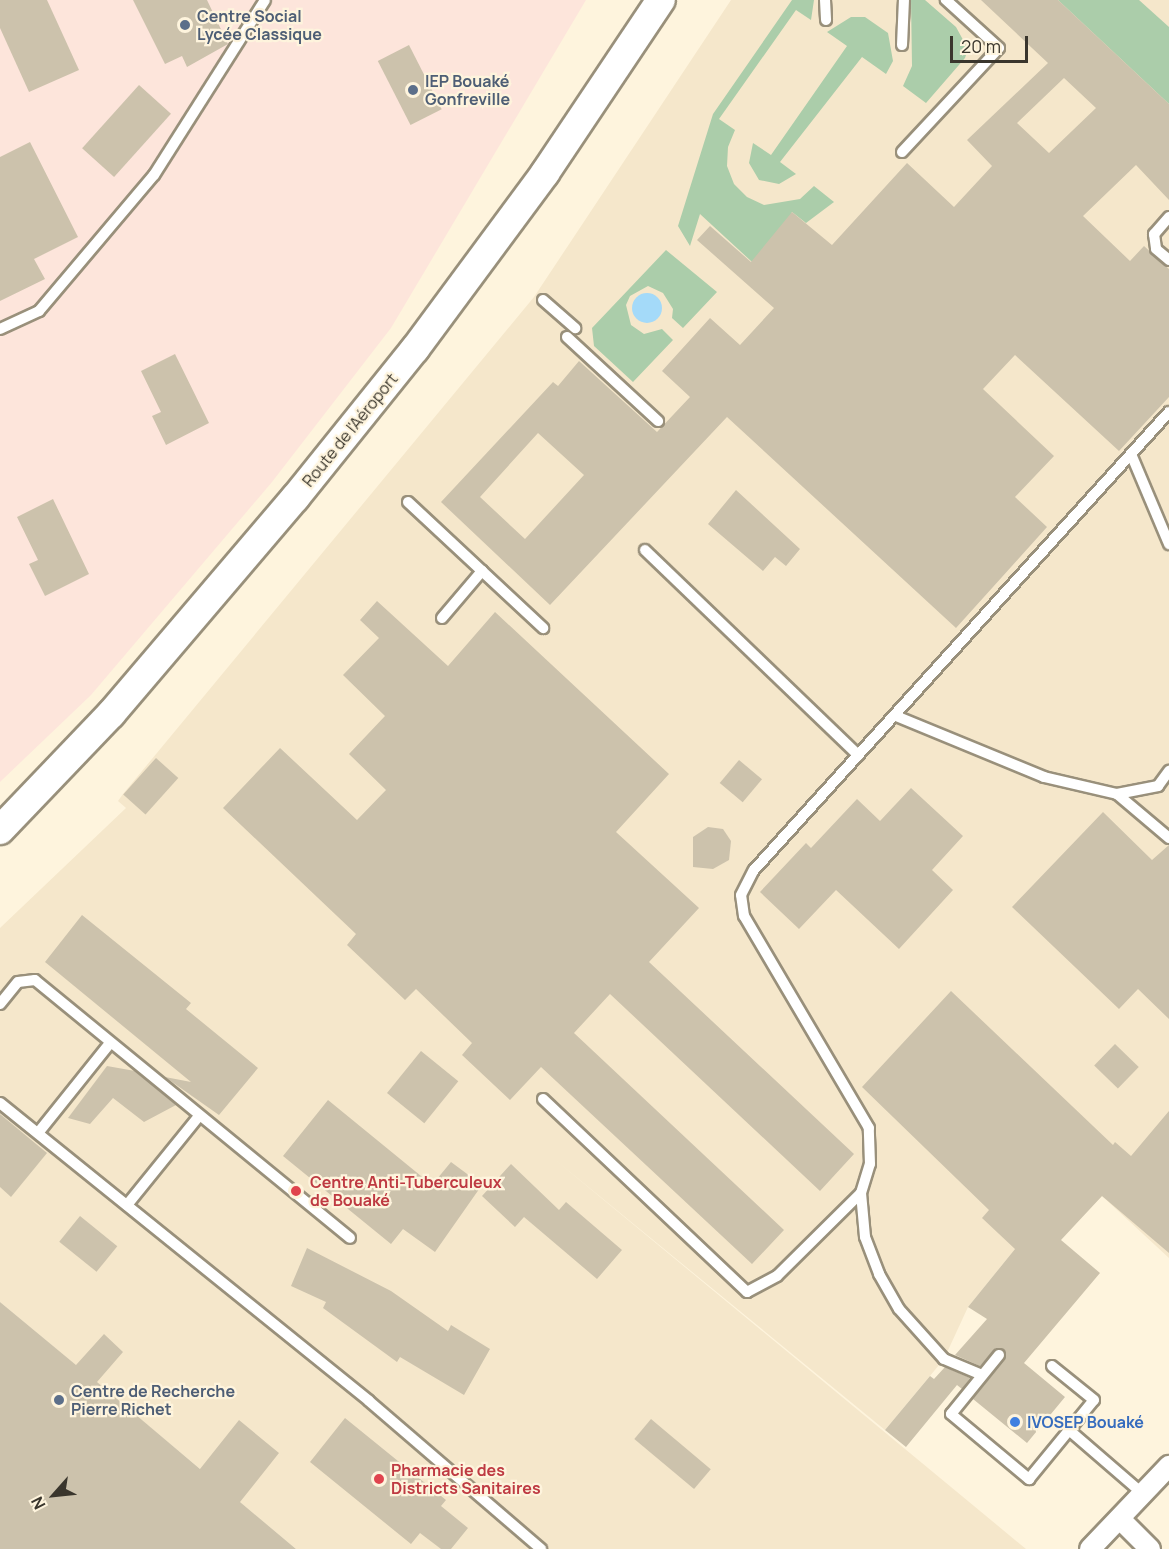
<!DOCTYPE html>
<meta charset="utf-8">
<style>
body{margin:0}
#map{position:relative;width:1169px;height:1549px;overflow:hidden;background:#fef4dd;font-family:Manrope,sans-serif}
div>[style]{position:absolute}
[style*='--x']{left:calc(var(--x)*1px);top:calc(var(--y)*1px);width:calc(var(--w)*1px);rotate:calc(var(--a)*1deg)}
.built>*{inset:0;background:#f5e7cb}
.education>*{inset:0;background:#fde5db}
.green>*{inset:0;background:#abcdaa}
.water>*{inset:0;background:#a4daf9}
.round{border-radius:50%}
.building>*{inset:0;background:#ccc2ac;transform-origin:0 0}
.roads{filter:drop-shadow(2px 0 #99907b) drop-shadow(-2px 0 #99907b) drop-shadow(0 2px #99907b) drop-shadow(0 -2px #99907b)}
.lane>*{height:10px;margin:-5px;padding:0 5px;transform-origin:5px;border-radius:5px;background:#fff}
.street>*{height:20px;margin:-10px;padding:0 10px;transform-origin:10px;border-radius:10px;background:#fff}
.secondary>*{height:28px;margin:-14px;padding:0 14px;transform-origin:14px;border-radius:14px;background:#fff}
.dots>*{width:16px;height:16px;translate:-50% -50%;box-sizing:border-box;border:3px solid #fef4dd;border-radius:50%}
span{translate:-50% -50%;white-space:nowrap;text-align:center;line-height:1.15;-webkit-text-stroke:4.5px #fef4dd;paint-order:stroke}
.service-label{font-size:16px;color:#4e5e75;font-weight:700}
.left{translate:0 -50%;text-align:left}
.street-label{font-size:16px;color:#3a362d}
.health-label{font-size:16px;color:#be3a42;font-weight:700}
.shop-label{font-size:16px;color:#366cbe;font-weight:700}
.north{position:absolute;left:24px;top:1465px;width:60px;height:60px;-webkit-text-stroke:4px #fef4dd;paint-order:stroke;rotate:243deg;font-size:16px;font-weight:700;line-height:24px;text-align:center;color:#3a362d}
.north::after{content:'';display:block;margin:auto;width:21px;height:27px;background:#3a362d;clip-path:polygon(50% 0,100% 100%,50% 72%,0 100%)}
.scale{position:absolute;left:950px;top:36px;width:78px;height:27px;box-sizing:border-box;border:3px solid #3a362d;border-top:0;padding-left:8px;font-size:18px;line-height:21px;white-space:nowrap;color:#3a362d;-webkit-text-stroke:4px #fef4dd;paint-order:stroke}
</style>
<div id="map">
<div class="built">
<div style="clip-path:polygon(731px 0,1169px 0,1169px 1258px,1102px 1196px,1077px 1222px,1054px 1201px,968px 1307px,944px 1359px,885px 1430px,553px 1158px,1026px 1549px,296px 1549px,0 1302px,0 928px,126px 808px,118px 801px,123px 794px,534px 297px)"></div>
</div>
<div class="education">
<div style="clip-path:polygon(0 0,586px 0,391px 328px,272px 482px,91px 695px,0 782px)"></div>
</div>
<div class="green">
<div style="clip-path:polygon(792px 0,814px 0,811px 20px,796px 10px,719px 119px,735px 130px,728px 147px,727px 166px,734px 184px,747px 197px,764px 205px,800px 199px,814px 186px,834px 202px,806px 223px,792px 212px,764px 273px,700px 214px,690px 246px,678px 226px,713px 114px)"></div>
<div style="clip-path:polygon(911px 0,925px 0,956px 27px,968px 49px,965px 58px,926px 103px,903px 86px,912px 66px)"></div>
<div style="clip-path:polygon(1058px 0,1139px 0,1169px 27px,1169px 104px)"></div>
<div style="clip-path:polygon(851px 17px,865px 17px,888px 33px,893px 61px,886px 74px,862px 57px,780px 162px,796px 174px,779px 184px,759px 180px,749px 163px,753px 143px,771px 155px,847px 46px,827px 32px)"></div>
<div style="clip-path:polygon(666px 250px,717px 292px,683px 328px,672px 318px,673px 309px,663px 293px,648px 286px,630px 296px,626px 305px,631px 325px,644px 334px,662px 329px,673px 340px,633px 382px,594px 346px,592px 328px)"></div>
</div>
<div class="water">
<div class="round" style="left:632px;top:293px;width:30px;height:30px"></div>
</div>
<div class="building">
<div style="clip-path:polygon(0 0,47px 0,79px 70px,29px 92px,0 28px)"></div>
<div style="clip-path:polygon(133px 0,207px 0,228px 44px,187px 67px,182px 56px,165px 64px)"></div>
<div style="clip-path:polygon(evenodd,981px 0,1058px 0,1169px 104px,1169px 200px,1136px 165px,1083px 216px,1130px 261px,1144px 246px,1169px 269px,1169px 397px,1119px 451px,1015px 355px,983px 389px,1054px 456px,1015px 497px,1047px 527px,956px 628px,727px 417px,550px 605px,441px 502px,553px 382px,558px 386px,579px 361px,657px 432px,690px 397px,662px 371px,710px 318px,740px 345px,774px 308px,697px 240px,710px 226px,751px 262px,792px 212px,832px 245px,907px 163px,954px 207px,992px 166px,967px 140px,1048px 63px,981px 0,1064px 78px,1096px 108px,1049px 153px,1017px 123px,1064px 78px,981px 0,538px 433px,584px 475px,525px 539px,480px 497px,538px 433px)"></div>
<div style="left:409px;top:45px;width:72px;height:35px;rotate:63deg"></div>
<div style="left:139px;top:85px;width:43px;height:85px;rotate:42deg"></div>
<div style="clip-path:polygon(30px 142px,78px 237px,34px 259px,45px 279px,0 301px,0 157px)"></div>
<div style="clip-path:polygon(175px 354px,209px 423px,166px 445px,152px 416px,161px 412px,141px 371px)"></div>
<div style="clip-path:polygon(736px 490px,800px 549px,786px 566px,775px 557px,763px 571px,708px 524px)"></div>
<div style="clip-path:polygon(53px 499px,89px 574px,45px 596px,29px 564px,38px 560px,17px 517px)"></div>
<div style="clip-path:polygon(377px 601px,448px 666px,495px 612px,669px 774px,616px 832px,699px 908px,649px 962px,854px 1154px,820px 1191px,610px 994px,574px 1033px,784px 1230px,752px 1264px,541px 1067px,510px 1100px,462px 1055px,472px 1043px,416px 989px,405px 1000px,347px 945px,356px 934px,223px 808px,280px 748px,357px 820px,386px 790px,349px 754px,385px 716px,343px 675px,379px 638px,360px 620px)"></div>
<div style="left:156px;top:758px;width:30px;height:49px;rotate:42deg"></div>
<div style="left:739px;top:760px;width:30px;height:30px;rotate:40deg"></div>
<div style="clip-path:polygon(911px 788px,963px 836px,932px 870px,953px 890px,899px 949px,836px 890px,799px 929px,760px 892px,806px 843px,811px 848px,857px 799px,880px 821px)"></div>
<div style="clip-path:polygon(1103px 812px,1152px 860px,1169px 845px,1169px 1019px,1138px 989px,1119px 1009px,1012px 907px)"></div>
<div style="clip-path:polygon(708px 827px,723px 829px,731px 841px,729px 860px,713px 869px,693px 867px,693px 837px)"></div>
<div style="clip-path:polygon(82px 915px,191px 1003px,186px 1009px,258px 1068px,219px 1115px,165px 1077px,191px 1082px,45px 962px)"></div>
<div style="clip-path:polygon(951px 991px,1113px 1145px,1115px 1142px,1131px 1156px,1169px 1111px,1169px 1253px,1102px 1196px,1061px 1240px,1100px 1273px,1024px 1363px,1065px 1397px,1027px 1443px,973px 1399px,1005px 1360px,1004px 1350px,996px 1348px,980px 1366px,955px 1355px,987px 1319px,968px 1307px,1015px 1249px,982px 1218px,989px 1210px,862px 1087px)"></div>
<div style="left:1115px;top:1044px;width:33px;height:30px;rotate:44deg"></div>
<div style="left:421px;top:1051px;width:48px;height:54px;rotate:39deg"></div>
<div style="clip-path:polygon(107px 1066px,135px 1071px,176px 1105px,144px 1122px,113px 1098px,90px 1124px,68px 1118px)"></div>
<div style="clip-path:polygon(328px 1100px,432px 1185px,451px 1162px,482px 1185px,435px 1252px,403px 1229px,391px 1244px,283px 1156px)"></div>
<div style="clip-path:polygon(0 1114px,47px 1153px,11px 1197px,0 1187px)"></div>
<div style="clip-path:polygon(511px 1164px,559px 1210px,566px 1202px,622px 1250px,597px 1279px,524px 1217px,515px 1227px,482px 1196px)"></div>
<div style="left:80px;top:1216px;width:48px;height:33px;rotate:39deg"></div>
<div style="clip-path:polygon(307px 1248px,391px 1291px,448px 1331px,451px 1325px,490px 1349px,464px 1395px,400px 1357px,397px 1362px,323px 1308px,326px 1302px,291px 1286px)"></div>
<div style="clip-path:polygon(0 1302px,76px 1365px,104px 1334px,123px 1352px,97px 1382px,200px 1469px,239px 1420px,279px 1453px,240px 1502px,296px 1549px,0 1549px)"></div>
<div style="clip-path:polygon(945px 1367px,970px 1378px,962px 1389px,957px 1385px,906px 1447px,885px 1430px,930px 1376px,934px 1379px)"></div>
<div style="clip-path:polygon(345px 1418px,446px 1500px,441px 1506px,468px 1528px,451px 1549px,441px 1549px,420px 1533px,411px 1544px,310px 1462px)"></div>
<div style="left:651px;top:1419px;width:78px;height:26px;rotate:40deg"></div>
</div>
<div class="roads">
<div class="lane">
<div style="--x:825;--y:0;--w:20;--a:87"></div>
<div style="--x:902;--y:45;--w:45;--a:-87.5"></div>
<div style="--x:902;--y:152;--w:142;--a:-47"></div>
<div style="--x:999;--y:48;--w:72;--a:-137.8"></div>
<div style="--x:1169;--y:217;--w:23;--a:131"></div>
<div style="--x:1154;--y:234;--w:15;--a:82"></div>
<div style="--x:1156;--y:249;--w:17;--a:40"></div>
<div style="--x:543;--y:300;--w:43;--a:41.2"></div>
<div style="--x:0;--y:329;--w:43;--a:-24.8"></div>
<div style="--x:39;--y:311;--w:178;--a:-49.8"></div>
<div style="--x:154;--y:175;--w:207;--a:-57.6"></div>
<div style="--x:567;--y:337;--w:124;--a:42.7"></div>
<div style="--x:1131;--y:454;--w:98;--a:67.1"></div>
<div style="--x:408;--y:502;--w:185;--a:43"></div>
<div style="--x:645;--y:550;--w:296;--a:43.9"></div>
<div style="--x:442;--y:618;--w:62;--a:-49.6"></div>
<div style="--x:896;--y:716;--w:160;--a:22.4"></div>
<div style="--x:1044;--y:777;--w:75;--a:13.1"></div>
<div style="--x:1117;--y:794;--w:42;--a:-11"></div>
<div style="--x:1158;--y:786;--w:19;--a:-54"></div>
<div style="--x:1117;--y:794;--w:68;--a:40.2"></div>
<div style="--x:0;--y:1004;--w:28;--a:-51"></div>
<div style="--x:18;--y:982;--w:17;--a:-7"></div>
<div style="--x:35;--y:980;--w:407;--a:39.3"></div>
<div style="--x:543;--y:1099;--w:281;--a:43.4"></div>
<div style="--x:747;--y:1292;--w:34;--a:-28"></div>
<div style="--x:777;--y:1276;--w:118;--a:-44.7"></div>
<div style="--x:861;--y:1193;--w:30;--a:-73"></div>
<div style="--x:870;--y:1164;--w:36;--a:-92"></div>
<div style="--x:869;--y:1128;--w:246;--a:-120.5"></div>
<div style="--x:744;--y:916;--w:21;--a:-98"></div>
<div style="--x:741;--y:895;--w:28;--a:-63"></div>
<div style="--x:754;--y:870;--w:618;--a:-47.82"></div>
<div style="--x:0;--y:1103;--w:474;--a:38.9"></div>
<div style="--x:369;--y:1401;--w:227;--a:40.7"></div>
<div style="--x:38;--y:1133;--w:115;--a:-51.3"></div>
<div style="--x:861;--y:1193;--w:44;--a:84.8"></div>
<div style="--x:865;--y:1237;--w:40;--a:69"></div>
<div style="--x:879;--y:1274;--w:40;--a:60.3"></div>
<div style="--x:899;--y:1309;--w:67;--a:48"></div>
<div style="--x:944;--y:1359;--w:41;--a:22.8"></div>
<div style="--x:127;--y:1205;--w:114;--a:-51"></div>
<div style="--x:999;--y:1355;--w:76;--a:129.1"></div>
<div style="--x:951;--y:1414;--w:102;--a:39.8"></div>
<div style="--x:1029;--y:1479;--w:102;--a:-50.6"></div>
<div style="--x:1094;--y:1400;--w:54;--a:-141"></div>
<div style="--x:1069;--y:1430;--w:96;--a:40.8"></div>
</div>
<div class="street">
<div style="--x:1121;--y:1520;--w:41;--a:45"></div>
<div style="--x:1090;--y:1549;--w:115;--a:-46.4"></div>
</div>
<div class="secondary">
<div style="--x:0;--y:830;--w:161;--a:-46.3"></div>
<div style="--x:111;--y:714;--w:284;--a:-49.6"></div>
<div style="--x:295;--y:498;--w:191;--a:-51.2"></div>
<div style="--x:415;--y:349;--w:219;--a:-53.5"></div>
<div style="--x:545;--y:173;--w:208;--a:-56.2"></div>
</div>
</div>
<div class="dots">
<div style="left:185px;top:25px;background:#5c6f8a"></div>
<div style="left:413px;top:90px;background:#5c6f8a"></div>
<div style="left:296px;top:1191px;background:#e0444e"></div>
<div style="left:59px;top:1400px;background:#5c6f8a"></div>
<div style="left:1015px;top:1422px;background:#3f7fe0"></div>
<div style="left:379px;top:1479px;background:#e0444e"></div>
</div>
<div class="service-label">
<span class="left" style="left:197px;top:25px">Centre Social<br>Lycée Classique</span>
<span class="left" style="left:425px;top:90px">IEP Bouaké<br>Gonfreville</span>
<span class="left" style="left:71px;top:1400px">Centre de Recherche<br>Pierre Richet</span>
</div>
<div class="street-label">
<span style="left:350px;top:430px;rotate:-51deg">Route de l'Aéroport</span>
</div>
<div class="health-label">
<span class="left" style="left:310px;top:1191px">Centre Anti-Tuberculeux<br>de Bouaké</span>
<span class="left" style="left:391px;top:1479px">Pharmacie des<br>Districts Sanitaires</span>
</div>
<div class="shop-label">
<span class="left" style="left:1027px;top:1422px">IVOSEP Bouaké</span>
</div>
<div class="north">N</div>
<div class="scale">20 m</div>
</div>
